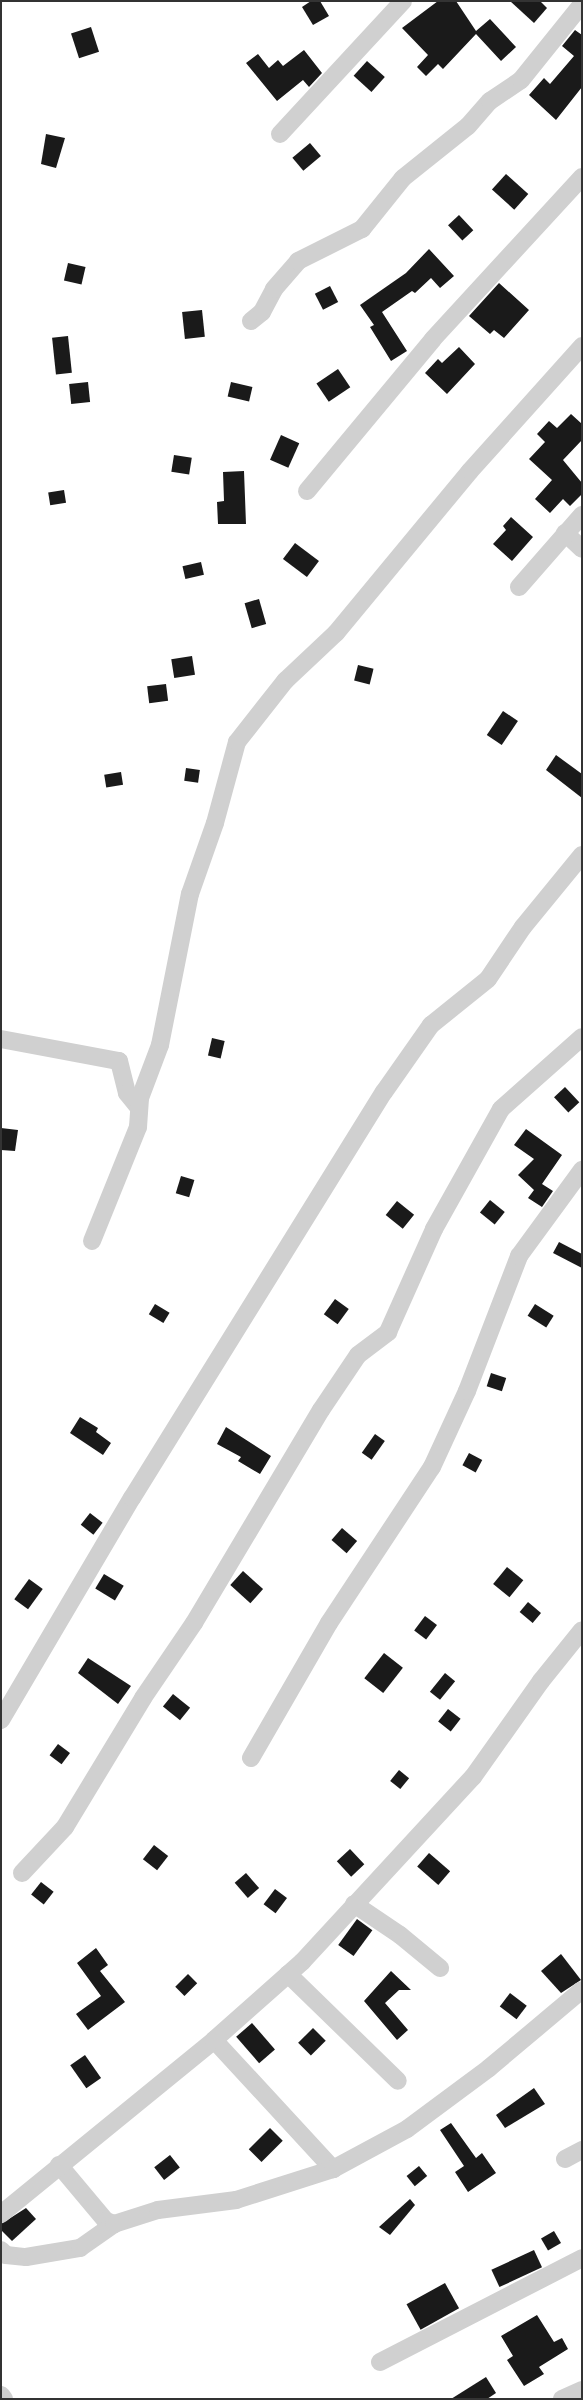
<!DOCTYPE html>
<style>
body{margin:0}
#map{position:relative;width:583px;height:2400px;overflow:hidden;background:#fff;font-family:Commissioner,sans-serif}
div>[style]{position:absolute}
[style*='--x']{left:calc(var(--x)*1px);top:calc(var(--y)*1px);width:calc(var(--w)*1px);rotate:calc(var(--a)*1deg)}
.building>*{inset:0;background:#1a1a1a;transform-origin:0 0}
.minor>*{height:18px;margin:-9px;padding:0 9px;transform-origin:9px;border-radius:9px;background:#d0d0d0}
span{translate:-50% -50%;white-space:nowrap;text-align:center;line-height:1.15;-webkit-text-stroke:5px #fff;paint-order:stroke}
.frame{position:absolute;inset:0;border:2px solid #333;pointer-events:none}
</style>
<div id="map">
<div class="building">
<div style="clip-path:polygon(311px 1px,320px 1px,329px 16px,313px 25px,302px 7px)"></div>
<div style="clip-path:polygon(438px 1px,456px 1px,476px 31px,490px 19px,516px 47px,501px 61px,476px 34px,443px 69px,438px 64px,426px 76px,417px 67px,428px 55px,402px 28px)"></div>
<div style="clip-path:polygon(510px 1px,540px 1px,547px 8px,534px 23px)"></div>
<div style="left:91px;top:27px;width:26px;height:21px;rotate:72deg"></div>
<div style="clip-path:polygon(575px 30px,582px 35px,582px 87px,556px 120px,529px 95px,544px 78px,550px 84px,574px 56px,562px 46px)"></div>
<div style="clip-path:polygon(304px 50px,322px 73px,309px 87px,303px 80px,277px 101px,246px 63px,258px 54px,269px 68px,278px 60px,283px 66px)"></div>
<div style="left:367px;top:61px;width:24px;height:20px;rotate:42deg"></div>
<div style="clip-path:polygon(46px 134px,65px 138px,56px 168px,41px 164px)"></div>
<div style="left:310px;top:143px;width:17px;height:23px;rotate:50deg"></div>
<div style="left:506px;top:174px;width:30px;height:21px;rotate:42deg"></div>
<div style="left:459px;top:215px;width:21px;height:15px;rotate:47deg"></div>
<div style="clip-path:polygon(429px 249px,454px 276px,440px 288px,431px 278px,415px 293px,412px 291px,382px 312px,407px 351px,391px 361px,370px 327px,374px 325px,360px 305px,406px 273px)"></div>
<div style="left:68px;top:263px;width:18px;height:18px;rotate:13deg"></div>
<div style="clip-path:polygon(499px 283px,529px 310px,504px 338px,494px 330px,490px 334px,469px 316px)"></div>
<div style="left:330px;top:286px;width:18px;height:17px;rotate:63deg"></div>
<div style="left:202px;top:310px;width:27px;height:20px;rotate:84deg"></div>
<div style="left:68px;top:336px;width:37px;height:16px;rotate:84deg"></div>
<div style="clip-path:polygon(459px 347px,475px 364px,447px 394px,425px 373px,438px 359px,442px 363px)"></div>
<div style="left:338px;top:369px;width:22px;height:26px;rotate:56deg"></div>
<div style="left:88px;top:382px;width:20px;height:19px;rotate:84deg"></div>
<div style="left:231px;top:382px;width:22px;height:15px;rotate:13deg"></div>
<div style="clip-path:polygon(571px 414px,582px 424px,582px 440px,563px 460px,582px 483px,582px 494px,570px 506px,563px 499px,550px 513px,535px 499px,552px 480px,529px 459px,545px 442px,537px 434px,549px 421px,557px 428px)"></div>
<div style="left:281px;top:435px;width:20px;height:27px;rotate:24deg"></div>
<div style="left:174px;top:455px;width:18px;height:17px;rotate:9deg"></div>
<div style="clip-path:polygon(244px 471px,246px 524px,218px 524px,217px 502px,224px 501px,223px 472px)"></div>
<div style="left:64px;top:490px;width:13px;height:16px;rotate:81deg"></div>
<div style="clip-path:polygon(511px 517px,533px 537px,512px 561px,493px 544px,506px 530px,503px 526px)"></div>
<div style="left:295px;top:543px;width:30px;height:20px;rotate:37deg"></div>
<div style="left:201px;top:562px;width:13px;height:19px;rotate:77deg"></div>
<div style="left:259px;top:599px;width:26px;height:15px;rotate:74deg"></div>
<div style="left:192px;top:656px;width:19px;height:21px;rotate:81deg"></div>
<div style="left:358px;top:665px;width:16px;height:16px;rotate:14deg"></div>
<div style="left:166px;top:684px;width:17px;height:19px;rotate:83deg"></div>
<div style="left:503px;top:711px;width:18px;height:29px;rotate:34deg"></div>
<div style="clip-path:polygon(556px 755px,582px 774px,582px 798px,546px 770px)"></div>
<div style="left:186px;top:768px;width:14px;height:13px;rotate:8deg"></div>
<div style="left:121px;top:772px;width:13px;height:17px;rotate:81deg"></div>
<div style="left:212px;top:1038px;width:13px;height:18px;rotate:13deg"></div>
<div style="left:565px;top:1087px;width:21px;height:15px;rotate:47deg"></div>
<div style="clip-path:polygon(1px 1128px,18px 1130px,15px 1151px,1px 1150px)"></div>
<div style="clip-path:polygon(526px 1129px,562px 1155px,542px 1184px,553px 1191px,542px 1207px,528px 1198px,534px 1190px,518px 1175px,534px 1159px,514px 1145px)"></div>
<div style="left:181px;top:1176px;width:14px;height:18px;rotate:17deg"></div>
<div style="left:490px;top:1200px;width:19px;height:16px;rotate:39deg"></div>
<div style="left:397px;top:1201px;width:22px;height:18px;rotate:39deg"></div>
<div style="clip-path:polygon(559px 1242px,582px 1254px,582px 1268px,553px 1253px)"></div>
<div style="left:335px;top:1299px;width:17px;height:19px;rotate:36deg"></div>
<div style="left:155px;top:1304px;width:17px;height:12px;rotate:31deg"></div>
<div style="left:535px;top:1304px;width:22px;height:14px;rotate:32deg"></div>
<div style="left:491px;top:1373px;width:16px;height:14px;rotate:18deg"></div>
<div style="clip-path:polygon(80px 1417px,98px 1428px,96px 1432px,111px 1443px,103px 1455px,70px 1433px)"></div>
<div style="clip-path:polygon(226px 1427px,271px 1456px,260px 1474px,238px 1461px,241px 1457px,217px 1444px)"></div>
<div style="left:375px;top:1434px;width:12px;height:23px;rotate:35deg"></div>
<div style="left:469px;top:1453px;width:15px;height:14px;rotate:28deg"></div>
<div style="left:90px;top:1513px;width:16px;height:15px;rotate:38deg"></div>
<div style="left:342px;top:1528px;width:20px;height:16px;rotate:41deg"></div>
<div style="left:507px;top:1567px;width:21px;height:22px;rotate:39deg"></div>
<div style="left:243px;top:1571px;width:27px;height:19px;rotate:42deg"></div>
<div style="left:104px;top:1574px;width:23px;height:17px;rotate:31deg"></div>
<div style="left:29px;top:1579px;width:17px;height:25px;rotate:36deg"></div>
<div style="left:528px;top:1602px;width:17px;height:13px;rotate:40deg"></div>
<div style="left:425px;top:1616px;width:15px;height:18px;rotate:37deg"></div>
<div style="left:384px;top:1653px;width:24px;height:32px;rotate:38deg"></div>
<div style="clip-path:polygon(88px 1658px,131px 1686px,118px 1704px,78px 1673px)"></div>
<div style="left:445px;top:1673px;width:13px;height:24px;rotate:39deg"></div>
<div style="left:173px;top:1694px;width:22px;height:16px;rotate:39deg"></div>
<div style="left:448px;top:1709px;width:16px;height:16px;rotate:38deg"></div>
<div style="left:58px;top:1744px;width:15px;height:14px;rotate:37deg"></div>
<div style="left:399px;top:1770px;width:13px;height:14px;rotate:39deg"></div>
<div style="left:154px;top:1845px;width:18px;height:18px;rotate:38deg"></div>
<div style="left:350px;top:1849px;width:21px;height:18px;rotate:47deg"></div>
<div style="left:429px;top:1853px;width:28px;height:18px;rotate:41deg"></div>
<div style="left:246px;top:1873px;width:20px;height:15px;rotate:49deg"></div>
<div style="left:41px;top:1882px;width:16px;height:16px;rotate:38deg"></div>
<div style="left:275px;top:1889px;width:15px;height:19px;rotate:37deg"></div>
<div style="left:357px;top:1919px;width:19px;height:32px;rotate:36deg"></div>
<div style="clip-path:polygon(96px 1948px,108px 1965px,100px 1971px,125px 2002px,88px 2030px,76px 2014px,101px 1996px,77px 1963px)"></div>
<div style="clip-path:polygon(561px 1954px,581px 1980px,561px 1993px,541px 1971px)"></div>
<div style="clip-path:polygon(391px 1971px,411px 1990px,399px 1990px,385px 2003px,408px 2030px,397px 2040px,364px 2001px)"></div>
<div style="left:188px;top:1974px;width:13px;height:18px;rotate:45deg"></div>
<div style="left:510px;top:1993px;width:21px;height:17px;rotate:37deg"></div>
<div style="left:252px;top:2023px;width:35px;height:21px;rotate:49deg"></div>
<div style="left:313px;top:2028px;width:18px;height:21px;rotate:45deg"></div>
<div style="left:85px;top:2055px;width:28px;height:18px;rotate:55deg"></div>
<div style="clip-path:polygon(534px 2088px,545px 2104px,505px 2128px,496px 2115px)"></div>
<div style="clip-path:polygon(451px 2123px,476px 2158px,482px 2153px,496px 2173px,468px 2192px,455px 2172px,464px 2166px,440px 2130px)"></div>
<div style="left:270px;top:2128px;width:18px;height:30px;rotate:45deg"></div>
<div style="left:170px;top:2155px;width:16px;height:20px;rotate:52deg"></div>
<div style="left:419px;top:2166px;width:13px;height:16px;rotate:51deg"></div>
<div style="clip-path:polygon(410px 2199px,415px 2205px,390px 2235px,379px 2227px)"></div>
<div style="clip-path:polygon(26px 2208px,36px 2219px,12px 2241px,1px 2230px,1px 2224px)"></div>
<div style="left:554px;top:2231px;width:14px;height:15px;rotate:60deg"></div>
<div style="left:534px;top:2250px;width:19px;height:47px;rotate:65deg"></div>
<div style="left:445px;top:2283px;width:29px;height:44px;rotate:61deg"></div>
<div style="clip-path:polygon(537px 2315px,554px 2342px,562px 2338px,568px 2349px,539px 2367px,544px 2374px,524px 2386px,507px 2360px,513px 2356px,501px 2336px)"></div>
<div style="clip-path:polygon(486px 2377px,496px 2393px,487px 2399px,451px 2399px)"></div>
</div>
<div class="minor">
<div style="--x:280;--y:134;--w:181;--a:-47.2"></div>
<div style="--x:251;--y:321;--w:14;--a:-39"></div>
<div style="--x:262;--y:312;--w:26;--a:-62"></div>
<div style="--x:274;--y:289;--w:37;--a:-49"></div>
<div style="--x:298;--y:261;--w:72;--a:-26.6"></div>
<div style="--x:362;--y:229;--w:65;--a:-51.2"></div>
<div style="--x:403;--y:178;--w:83;--a:-38.7"></div>
<div style="--x:468;--y:126;--w:33;--a:-49"></div>
<div style="--x:490;--y:101;--w:37;--a:-34"></div>
<div style="--x:521;--y:80;--w:97;--a:-51.2"></div>
<div style="--x:307;--y:491;--w:197;--a:-50.3"></div>
<div style="--x:433;--y:339;--w:220;--a:-47.4"></div>
<div style="--x:565;--y:533;--w:23;--a:43"></div>
<div style="--x:519;--y:587;--w:96;--a:-48.8"></div>
<div style="--x:1;--y:1039;--w:120;--a:10.6"></div>
<div style="--x:119;--y:1061;--w:33;--a:76"></div>
<div style="--x:127;--y:1093;--w:19;--a:51"></div>
<div style="--x:92;--y:1241;--w:123;--a:-68"></div>
<div style="--x:138;--y:1127;--w:29;--a:-86"></div>
<div style="--x:140;--y:1098;--w:57;--a:-69.3"></div>
<div style="--x:160;--y:1045;--w:154;--a:-78.8"></div>
<div style="--x:190;--y:894;--w:75;--a:-70.6"></div>
<div style="--x:215;--y:823;--w:84;--a:-74.8"></div>
<div style="--x:237;--y:742;--w:78;--a:-51.8"></div>
<div style="--x:285;--y:681;--w:70;--a:-43.3"></div>
<div style="--x:336;--y:633;--w:210;--a:-50.4"></div>
<div style="--x:470;--y:471;--w:168;--a:-48.1"></div>
<div style="--x:1;--y:1720;--w:258;--a:-59.5"></div>
<div style="--x:132;--y:1498;--w:478;--a:-58.2"></div>
<div style="--x:384;--y:1092;--w:82;--a:-55"></div>
<div style="--x:431;--y:1025;--w:73;--a:-38.9"></div>
<div style="--x:488;--y:979;--w:63;--a:-56.1"></div>
<div style="--x:523;--y:927;--w:93;--a:-50.7"></div>
<div style="--x:251;--y:1758;--w:156;--a:-60"></div>
<div style="--x:329;--y:1623;--w:187;--a:-56.6"></div>
<div style="--x:432;--y:1467;--w:84;--a:-65.3"></div>
<div style="--x:467;--y:1391;--w:145;--a:-68.9"></div>
<div style="--x:519;--y:1256;--w:107;--a:-53.8"></div>
<div style="--x:22;--y:1873;--w:63;--a:-46.9"></div>
<div style="--x:65;--y:1827;--w:151;--a:-58.8"></div>
<div style="--x:143;--y:1698;--w:91;--a:-55.8"></div>
<div style="--x:194;--y:1623;--w:248;--a:-59.2"></div>
<div style="--x:321;--y:1410;--w:66;--a:-56.1"></div>
<div style="--x:358;--y:1355;--w:38;--a:-37"></div>
<div style="--x:388;--y:1332;--w:113;--a:-65.9"></div>
<div style="--x:434;--y:1229;--w:137;--a:-60.8"></div>
<div style="--x:501;--y:1109;--w:108;--a:-41.6"></div>
<div style="--x:354;--y:1904;--w:55;--a:34"></div>
<div style="--x:400;--y:1935;--w:52;--a:39.5"></div>
<div style="--x:288;--y:1974;--w:153;--a:44.2"></div>
<div style="--x:214;--y:2040;--w:176;--a:47.3"></div>
<div style="--x:565;--y:2159;--w:19;--a:-28"></div>
<div style="--x:59;--y:2165;--w:73;--a:50"></div>
<div style="--x:106;--y:2221;--w:9;--a:21"></div>
<div style="--x:1;--y:2214;--w:275;--a:-39.2"></div>
<div style="--x:214;--y:2040;--w:118;--a:-41.6"></div>
<div style="--x:302;--y:1962;--w:252;--a:-47.3"></div>
<div style="--x:473;--y:1777;--w:118;--a:-54.7"></div>
<div style="--x:541;--y:1681;--w:65;--a:-51.2"></div>
<div style="--x:1;--y:2250;--w:7;--a:45"></div>
<div style="--x:6;--y:2255;--w:20;--a:6"></div>
<div style="--x:26;--y:2257;--w:55;--a:-9.5"></div>
<div style="--x:80;--y:2248;--w:42;--a:-35.2"></div>
<div style="--x:114;--y:2224;--w:46;--a:-17.7"></div>
<div style="--x:158;--y:2210;--w:79;--a:-7.3"></div>
<div style="--x:236;--y:2200;--w:102;--a:-17.7"></div>
<div style="--x:333;--y:2169;--w:84;--a:-28.4"></div>
<div style="--x:407;--y:2129;--w:102;--a:-36.6"></div>
<div style="--x:489;--y:2068;--w:121;--a:-40"></div>
<div style="--x:380;--y:2362;--w:227;--a:-27.2"></div>
<div style="--x:1;--y:2395;--w:5;--a:53"></div>
<div style="--x:562;--y:2399;--w:22;--a:-24"></div>
</div>
<div class="frame"></div>
</div>
